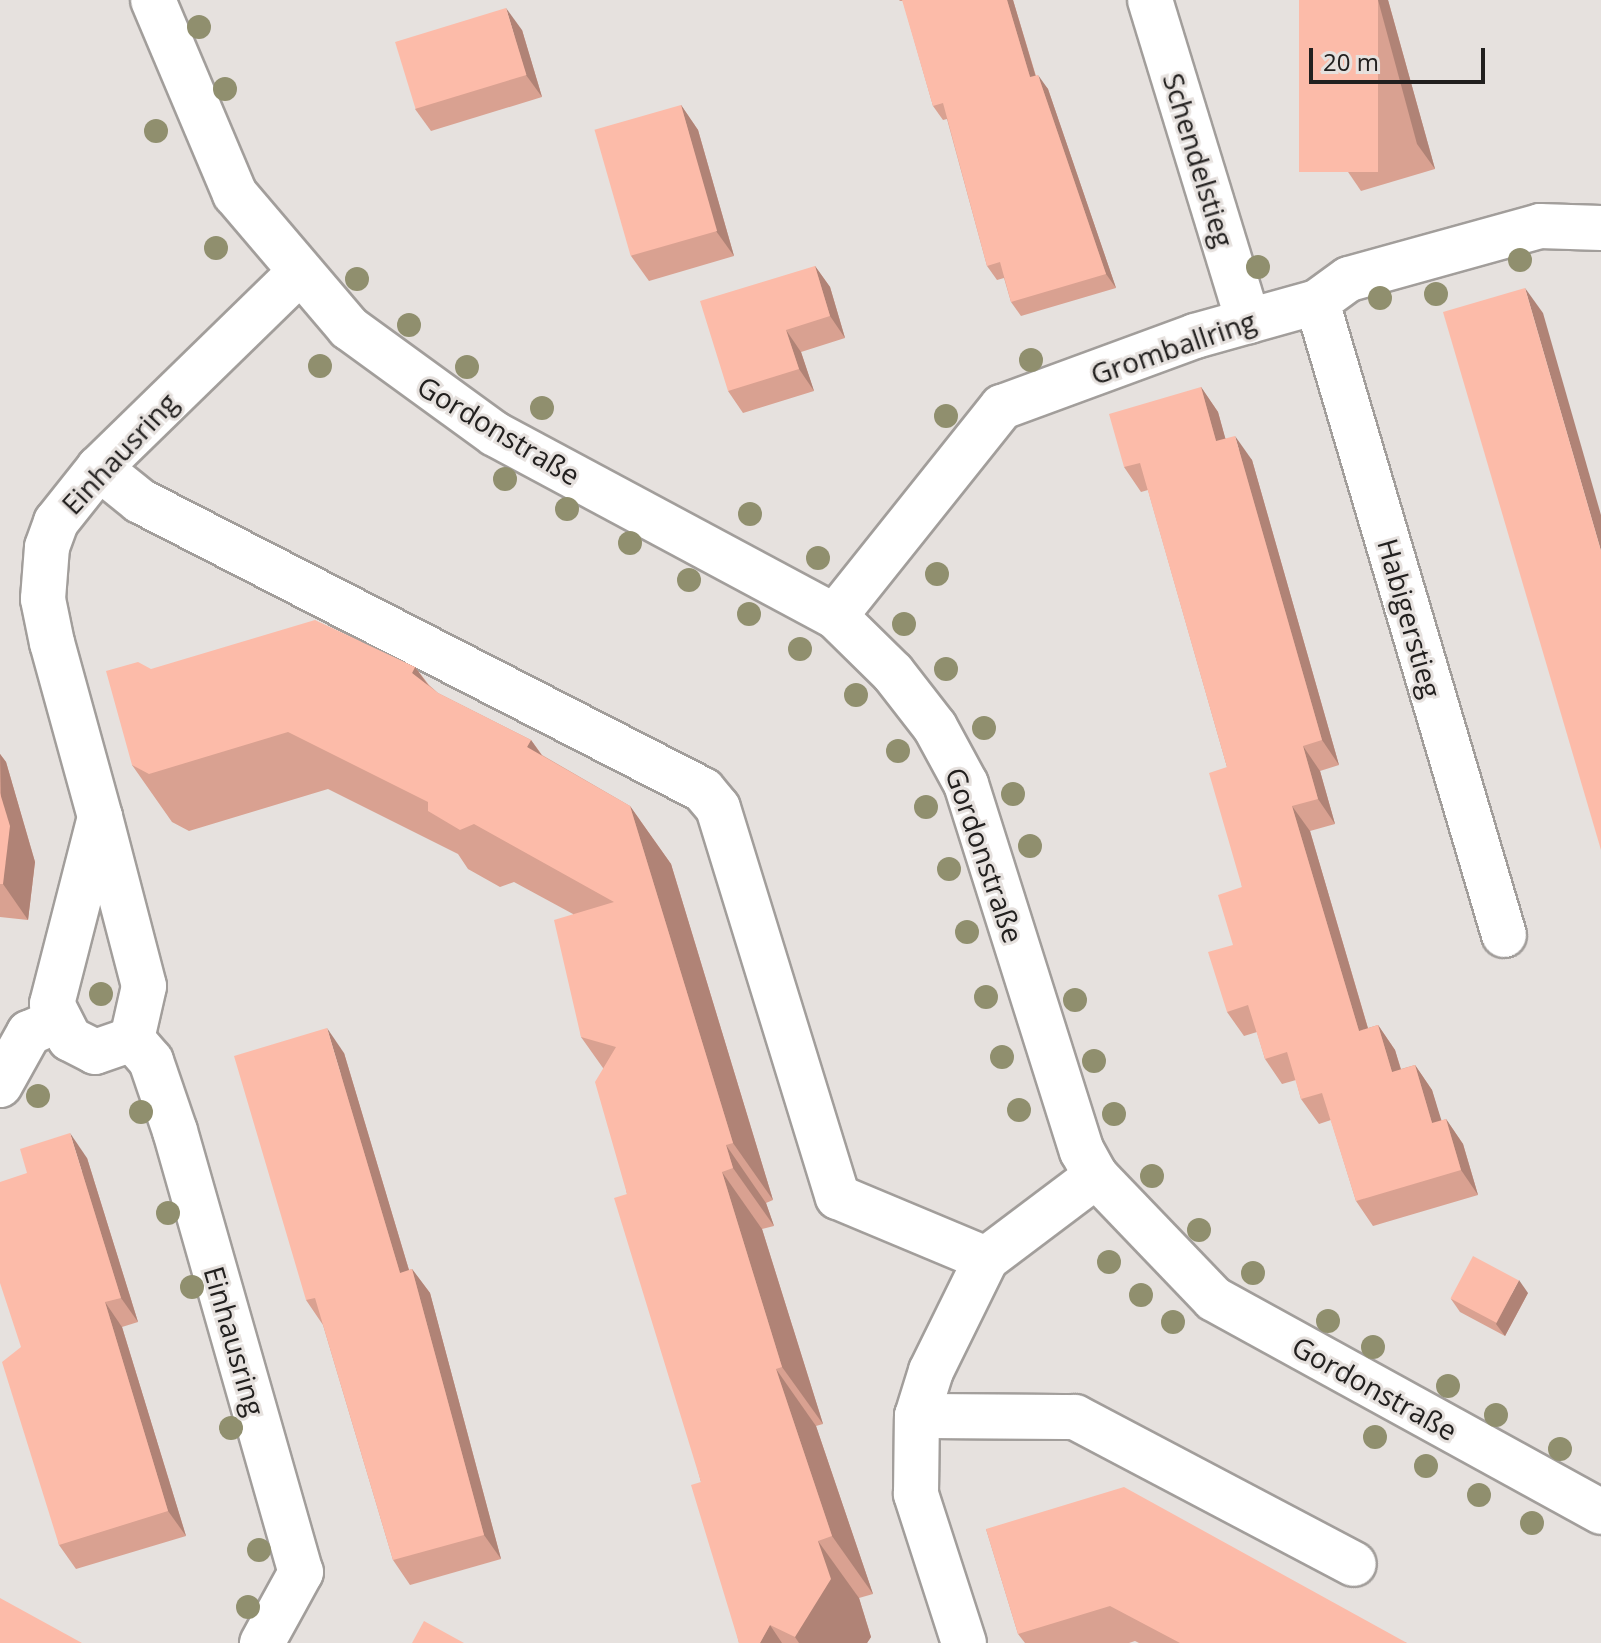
<!DOCTYPE html>
<meta charset="utf-8">
<style>
body{margin:0}
#map{position:relative;width:1601px;height:1643px;overflow:hidden;background:#e6e1de;font-family:"Open Sans",sans-serif}
div>[style]{position:absolute}
[style*='--x']{left:calc(var(--x)*1px);top:calc(var(--y)*1px);width:calc(var(--w)*1px);rotate:calc(var(--a)*1deg)}
.roads{filter:drop-shadow(2px 0 #a29e9b) drop-shadow(-2px 0 #a29e9b) drop-shadow(0 2px #a29e9b) drop-shadow(0 -2px #a29e9b)}
.minor>*{height:44px;margin:-22px;padding:0 22px;transform-origin:22px;border-radius:22px;background:#fff}
.trees>*{width:24px;height:24px;margin:-12px;border-radius:50%;background:#908f6e}
.wall>*{inset:0;background:#d9a191}
.shaded-wall>*{inset:0;background:#b08376}
.building>*{inset:0;background:#fcbba9;transform-origin:0 0}
span{translate:-50% -50%;white-space:nowrap;text-align:center;line-height:1.15;-webkit-text-stroke:6px #e6e1de;paint-order:stroke}
.street-label{font-size:28px;color:#22201f}
.scale{position:absolute;left:1309px;top:48px;width:176px;height:36px;box-sizing:border-box;border:4px solid #22201f;border-top:0;padding-left:10px;font-size:24px;line-height:28px;white-space:nowrap;color:#22201f;-webkit-text-stroke:6px #e6e1de;paint-order:stroke}
</style>
<div id="map">
<div class="roads">
<div class="minor">
<div style="--x:153;--y:0;--w:211;--a:67.1"></div>
<div style="--x:235;--y:194;--w:176;--a:49.6"></div>
<div style="--x:349;--y:328;--w:180;--a:36"></div>
<div style="--x:495;--y:434;--w:386;--a:28.2"></div>
<div style="--x:835;--y:616;--w:81;--a:44.5"></div>
<div style="--x:893;--y:673;--w:68;--a:52.1"></div>
<div style="--x:935;--y:727;--w:65;--a:61.5"></div>
<div style="--x:966;--y:784;--w:385;--a:72.5"></div>
<div style="--x:1082;--y:1151;--w:29;--a:61"></div>
<div style="--x:1096;--y:1176;--w:170;--a:46.2"></div>
<div style="--x:1214;--y:1299;--w:442;--a:28.8"></div>
<div style="--x:1150;--y:0;--w:336;--a:73"></div>
<div style="--x:1317;--y:302;--w:660;--a:73.54"></div>
<div style="--x:99;--y:468;--w:53;--a:38.8"></div>
<div style="--x:140;--y:501;--w:633;--a:27.17"></div>
<div style="--x:703;--y:790;--w:23;--a:50"></div>
<div style="--x:718;--y:808;--w:407;--a:72.9"></div>
<div style="--x:838;--y:1197;--w:160;--a:22.7"></div>
<div style="--x:835;--y:616;--w:268;--a:-51.4"></div>
<div style="--x:1002;--y:407;--w:206;--a:-20.2"></div>
<div style="--x:1195;--y:336;--w:127;--a:-15.6"></div>
<div style="--x:1317;--y:302;--w:39;--a:-36"></div>
<div style="--x:1349;--y:279;--w:198;--a:-15.5"></div>
<div style="--x:1540;--y:226;--w:61;--a:1.9"></div>
<div style="--x:100;--y:817;--w:193;--a:104.4"></div>
<div style="--x:52;--y:1004;--w:39;--a:63"></div>
<div style="--x:70;--y:1039;--w:28;--a:27"></div>
<div style="--x:95;--y:1052;--w:39;--a:-19"></div>
<div style="--x:132;--y:1039;--w:54;--a:-77.2"></div>
<div style="--x:144;--y:986;--w:175;--a:-104.6"></div>
<div style="--x:100;--y:817;--w:180;--a:-105.4"></div>
<div style="--x:52;--y:643;--w:45;--a:-101.6"></div>
<div style="--x:43;--y:599;--w:52;--a:-85.6"></div>
<div style="--x:47;--y:547;--w:27;--a:-70"></div>
<div style="--x:56;--y:522;--w:69;--a:-51.5"></div>
<div style="--x:99;--y:468;--w:277;--a:-44.3"></div>
<div style="--x:132;--y:1039;--w:29;--a:49"></div>
<div style="--x:151;--y:1061;--w:74;--a:71.1"></div>
<div style="--x:175;--y:1131;--w:459;--a:74.1"></div>
<div style="--x:301;--y:1572;--w:81;--a:118.8"></div>
<div style="--x:0;--y:1085;--w:60;--a:-60.9"></div>
<div style="--x:29;--y:1033;--w:30;--a:-24"></div>
<div style="--x:917;--y:1416;--w:158;--a:0.4"></div>
<div style="--x:1075;--y:1417;--w:315;--a:27.8"></div>
<div style="--x:964;--y:1643;--w:157;--a:-107.9"></div>
<div style="--x:916;--y:1494;--w:78;--a:-89.3"></div>
<div style="--x:917;--y:1416;--w:47;--a:-72.7"></div>
<div style="--x:931;--y:1371;--w:125;--a:-63.8"></div>
<div style="--x:986;--y:1259;--w:138;--a:-37"></div>
</div>
</div>
<div class="trees">
<div style="left:199px;top:27px"></div>
<div style="left:225px;top:89px"></div>
<div style="left:156px;top:131px"></div>
<div style="left:216px;top:248px"></div>
<div style="left:1520px;top:260px"></div>
<div style="left:1258px;top:267px"></div>
<div style="left:357px;top:279px"></div>
<div style="left:1436px;top:294px"></div>
<div style="left:1380px;top:298px"></div>
<div style="left:409px;top:325px"></div>
<div style="left:1031px;top:360px"></div>
<div style="left:320px;top:366px"></div>
<div style="left:467px;top:367px"></div>
<div style="left:542px;top:408px"></div>
<div style="left:946px;top:416px"></div>
<div style="left:505px;top:479px"></div>
<div style="left:567px;top:509px"></div>
<div style="left:750px;top:514px"></div>
<div style="left:630px;top:543px"></div>
<div style="left:818px;top:558px"></div>
<div style="left:937px;top:574px"></div>
<div style="left:689px;top:580px"></div>
<div style="left:749px;top:614px"></div>
<div style="left:904px;top:624px"></div>
<div style="left:800px;top:649px"></div>
<div style="left:946px;top:669px"></div>
<div style="left:856px;top:695px"></div>
<div style="left:984px;top:728px"></div>
<div style="left:898px;top:751px"></div>
<div style="left:1013px;top:794px"></div>
<div style="left:926px;top:807px"></div>
<div style="left:1030px;top:846px"></div>
<div style="left:949px;top:869px"></div>
<div style="left:967px;top:932px"></div>
<div style="left:101px;top:994px"></div>
<div style="left:986px;top:997px"></div>
<div style="left:1075px;top:1000px"></div>
<div style="left:1002px;top:1057px"></div>
<div style="left:1094px;top:1061px"></div>
<div style="left:38px;top:1096px"></div>
<div style="left:1019px;top:1110px"></div>
<div style="left:141px;top:1112px"></div>
<div style="left:1114px;top:1114px"></div>
<div style="left:1152px;top:1176px"></div>
<div style="left:168px;top:1213px"></div>
<div style="left:1199px;top:1230px"></div>
<div style="left:1109px;top:1262px"></div>
<div style="left:1253px;top:1273px"></div>
<div style="left:192px;top:1287px"></div>
<div style="left:1141px;top:1295px"></div>
<div style="left:1328px;top:1321px"></div>
<div style="left:1173px;top:1322px"></div>
<div style="left:1373px;top:1347px"></div>
<div style="left:1448px;top:1386px"></div>
<div style="left:1496px;top:1415px"></div>
<div style="left:231px;top:1428px"></div>
<div style="left:1375px;top:1437px"></div>
<div style="left:1560px;top:1449px"></div>
<div style="left:1426px;top:1466px"></div>
<div style="left:1479px;top:1495px"></div>
<div style="left:1532px;top:1523px"></div>
<div style="left:259px;top:1550px"></div>
<div style="left:248px;top:1607px"></div>
</div>
<div class="wall">
<div style="clip-path:polygon(899px 0,1013px 0,1036px 76px,1048px 89px,1116px 288px,1021px 316px,1011px 302px,1004px 278px,997px 280px,987px 266px,947px 119px,943px 120px,933px 106px,903px 1px,900px 1px)"></div>
<div style="clip-path:polygon(1299px 0,1388px 0,1435px 169px,1361px 191px,1344px 166px)"></div>
<div style="clip-path:polygon(522px 30px,542px 97px,431px 131px,415px 109px)"></div>
<div style="clip-path:polygon(681px 105px,698px 130px,734px 256px,649px 281px,631px 256px)"></div>
<div style="clip-path:polygon(815px 266px,830px 287px,845px 338px,801px 352px,814px 391px,743px 413px,728px 391px)"></div>
<div style="clip-path:polygon(1201px 387px,1218px 412px,1225px 438px,1252px 460px,1339px 765px,1320px 771px,1335px 824px,1310px 831px,1368px 1028px,1378px 1025px,1395px 1050px,1401px 1069px,1415px 1065px,1432px 1090px,1441px 1121px,1446px 1119px,1463px 1144px,1478px 1195px,1373px 1226px,1356px 1201px,1331px 1120px,1319px 1124px,1301px 1099px,1296px 1080px,1282px 1084px,1265px 1059px,1257px 1032px,1244px 1036px,1227px 1012px,1233px 945px,1242px 887px,1227px 767px,1148px 490px,1141px 492px,1124px 467px)"></div>
<div style="clip-path:polygon(415px 667px,429px 685px,438px 693px,531px 740px,542px 755px,630px 806px,671px 864px,773px 1200px,766px 1203px,774px 1226px,762px 1229px,823px 1424px,816px 1426px,873px 1594px,859px 1598px,871px 1637px,867px 1643px,739px 1643px,701px 1482px,627px 1194px,603px 1068px,581px 1037px,573px 914px,514px 882px,500px 887px,468px 869px,458px 854px,328px 789px,189px 831px,172px 822px,132px 765px,151px 669px)"></div>
<div style="clip-path:polygon(0 754px,6px 762px,35px 862px,28px 920px,0 917px)"></div>
<div style="clip-path:polygon(344px 1053px,409px 1270px,412px 1269px,430px 1293px,501px 1559px,410px 1585px,393px 1560px,323px 1325px,306px 1300px)"></div>
<div style="clip-path:polygon(87px 1158px,138px 1322px,122px 1327px,186px 1536px,76px 1569px,59px 1545px,21px 1347px)"></div>
<div style="clip-path:polygon(1528px 1293px,1505px 1336px,1460px 1312px,1451px 1299px)"></div>
<div style="clip-path:polygon(986px 1529px,1407px 1643px,1139px 1643px,1135px 1641px,1129px 1643px,1025px 1643px,1018px 1634px)"></div>
</div>
<div class="shaded-wall">
<div style="clip-path:polygon(1007px 0,1013px 0,1040px 91px,1030px 77px)"></div>
<div style="clip-path:polygon(1378px 0,1388px 0,1435px 169px,1417px 144px)"></div>
<div style="clip-path:polygon(506px 8px,522px 30px,542px 97px,526px 75px)"></div>
<div style="clip-path:polygon(1038px 75px,1048px 89px,1116px 288px,1106px 274px)"></div>
<div style="clip-path:polygon(681px 105px,698px 130px,734px 256px,716px 231px)"></div>
<div style="clip-path:polygon(815px 266px,830px 287px,845px 338px,830px 316px)"></div>
<div style="clip-path:polygon(1525px 288px,1543px 313px,1601px 515px,1601px 551px)"></div>
<div style="clip-path:polygon(786px 330px,801px 352px,814px 391px,799px 369px)"></div>
<div style="clip-path:polygon(1201px 387px,1218px 412px,1233px 466px,1216px 441px)"></div>
<div style="clip-path:polygon(1235px 436px,1252px 460px,1339px 765px,1322px 740px)"></div>
<div style="clip-path:polygon(415px 667px,456px 724px,412px 673px)"></div>
<div style="clip-path:polygon(531px 740px,571px 797px,527px 747px)"></div>
<div style="clip-path:polygon(1303px 746px,1320px 771px,1335px 824px,1318px 799px)"></div>
<div style="clip-path:polygon(0 754px,6px 762px,35px 862px,28px 920px,3px 884px)"></div>
<div style="clip-path:polygon(630px 806px,671px 864px,773px 1200px,733px 1143px)"></div>
<div style="clip-path:polygon(1292px 806px,1310px 831px,1376px 1056px,1359px 1031px)"></div>
<div style="clip-path:polygon(1378px 1025px,1395px 1050px,1409px 1097px,1392px 1072px)"></div>
<div style="clip-path:polygon(327px 1028px,344px 1053px,417px 1297px,400px 1273px)"></div>
<div style="clip-path:polygon(1415px 1065px,1432px 1090px,1450px 1148px,1432px 1123px)"></div>
<div style="clip-path:polygon(1446px 1119px,1463px 1144px,1478px 1195px,1461px 1170px)"></div>
<div style="clip-path:polygon(70px 1133px,87px 1158px,138px 1322px,121px 1298px)"></div>
<div style="clip-path:polygon(726px 1145px,766px 1203px,774px 1226px,733px 1168px)"></div>
<div style="clip-path:polygon(722px 1172px,762px 1229px,823px 1424px,782px 1367px)"></div>
<div style="clip-path:polygon(412px 1269px,430px 1293px,501px 1559px,484px 1535px)"></div>
<div style="clip-path:polygon(1519px 1280px,1528px 1293px,1505px 1336px,1496px 1324px)"></div>
<div style="clip-path:polygon(105px 1302px,122px 1327px,186px 1536px,168px 1511px)"></div>
<div style="clip-path:polygon(776px 1369px,816px 1426px,873px 1594px,832px 1536px)"></div>
<div style="clip-path:polygon(818px 1541px,859px 1598px,871px 1637px,867px 1643px,799px 1643px,795px 1637px)"></div>
<div style="clip-path:polygon(770px 1625px,782px 1643px,760px 1643px)"></div>
</div>
<div class="building">
<div style="clip-path:polygon(902px 0,1007px 0,1030px 77px,1038px 75px,1106px 274px,1011px 302px,1000px 262px,987px 266px,943px 103px,933px 106px)"></div>
<div style="left:1299px;top:0;width:79px;height:172px"></div>
<div style="left:506px;top:8px;width:70px;height:116px;rotate:73deg"></div>
<div style="left:681px;top:105px;width:131px;height:90px;rotate:74deg"></div>
<div style="clip-path:polygon(815px 266px,830px 316px,786px 330px,799px 369px,728px 391px,700px 301px)"></div>
<div style="clip-path:polygon(1525px 288px,1601px 551px,1601px 850px,1443px 312px)"></div>
<div style="clip-path:polygon(1201px 387px,1216px 441px,1235px 436px,1322px 740px,1303px 746px,1318px 799px,1292px 806px,1359px 1031px,1378px 1025px,1392px 1072px,1415px 1065px,1432px 1123px,1446px 1119px,1461px 1170px,1356px 1201px,1322px 1093px,1301px 1099px,1287px 1052px,1265px 1059px,1248px 1005px,1227px 1012px,1208px 952px,1233px 945px,1218px 895px,1242px 887px,1209px 773px,1227px 767px,1140px 463px,1124px 467px,1109px 414px)"></div>
<div style="clip-path:polygon(315px 620px,415px 667px,412px 673px,438px 693px,531px 740px,527px 747px,630px 806px,733px 1143px,726px 1145px,733px 1168px,722px 1172px,782px 1367px,776px 1369px,832px 1536px,818px 1541px,831px 1579px,795px 1637px,770px 1625px,760px 1643px,739px 1643px,691px 1485px,701px 1482px,614px 1198px,627px 1194px,595px 1082px,616px 1047px,581px 1037px,554px 920px,614px 902px,474px 824px,460px 830px,428px 811px,428px 802px,288px 732px,149px 774px,132px 765px,106px 671px,138px 662px,151px 669px)"></div>
<div style="clip-path:polygon(0 793px,10px 826px,3px 884px,0 884px)"></div>
<div style="clip-path:polygon(327px 1028px,400px 1273px,412px 1269px,484px 1535px,393px 1560px,315px 1298px,306px 1300px,234px 1056px)"></div>
<div style="clip-path:polygon(70px 1133px,121px 1298px,105px 1302px,168px 1511px,59px 1545px,2px 1362px,21px 1347px,0 1283px,0 1182px,27px 1173px,20px 1149px)"></div>
<div style="left:1473px;top:1256px;width:52px;height:48px;rotate:28deg"></div>
<div style="clip-path:polygon(1124px 1487px,1407px 1643px,1180px 1643px,1110px 1606px,1018px 1634px,986px 1529px)"></div>
<div style="clip-path:polygon(0 1598px,82px 1643px,0 1643px)"></div>
<div style="clip-path:polygon(424px 1621px,464px 1643px,412px 1643px)"></div>
</div>
<div class="street-label">
<span style="left:1199px;top:160px;rotate:73deg">Schendelstieg</span>
<span style="left:1173px;top:347px;rotate:-19deg">Gromballring</span>
<span style="left:499px;top:430px;rotate:31deg">Gordonstraße</span>
<span style="left:119px;top:453px;rotate:-47deg">Einhausring</span>
<span style="left:1410px;top:618px;rotate:74deg">Habigerstieg</span>
<span style="left:985px;top:855px;rotate:71deg">Gordonstraße</span>
<span style="left:235px;top:1341px;rotate:74deg">Einhausring</span>
<span style="left:1375px;top:1388px;rotate:29deg">Gordonstraße</span>
</div>
<div class="scale">20 m</div>
</div>
